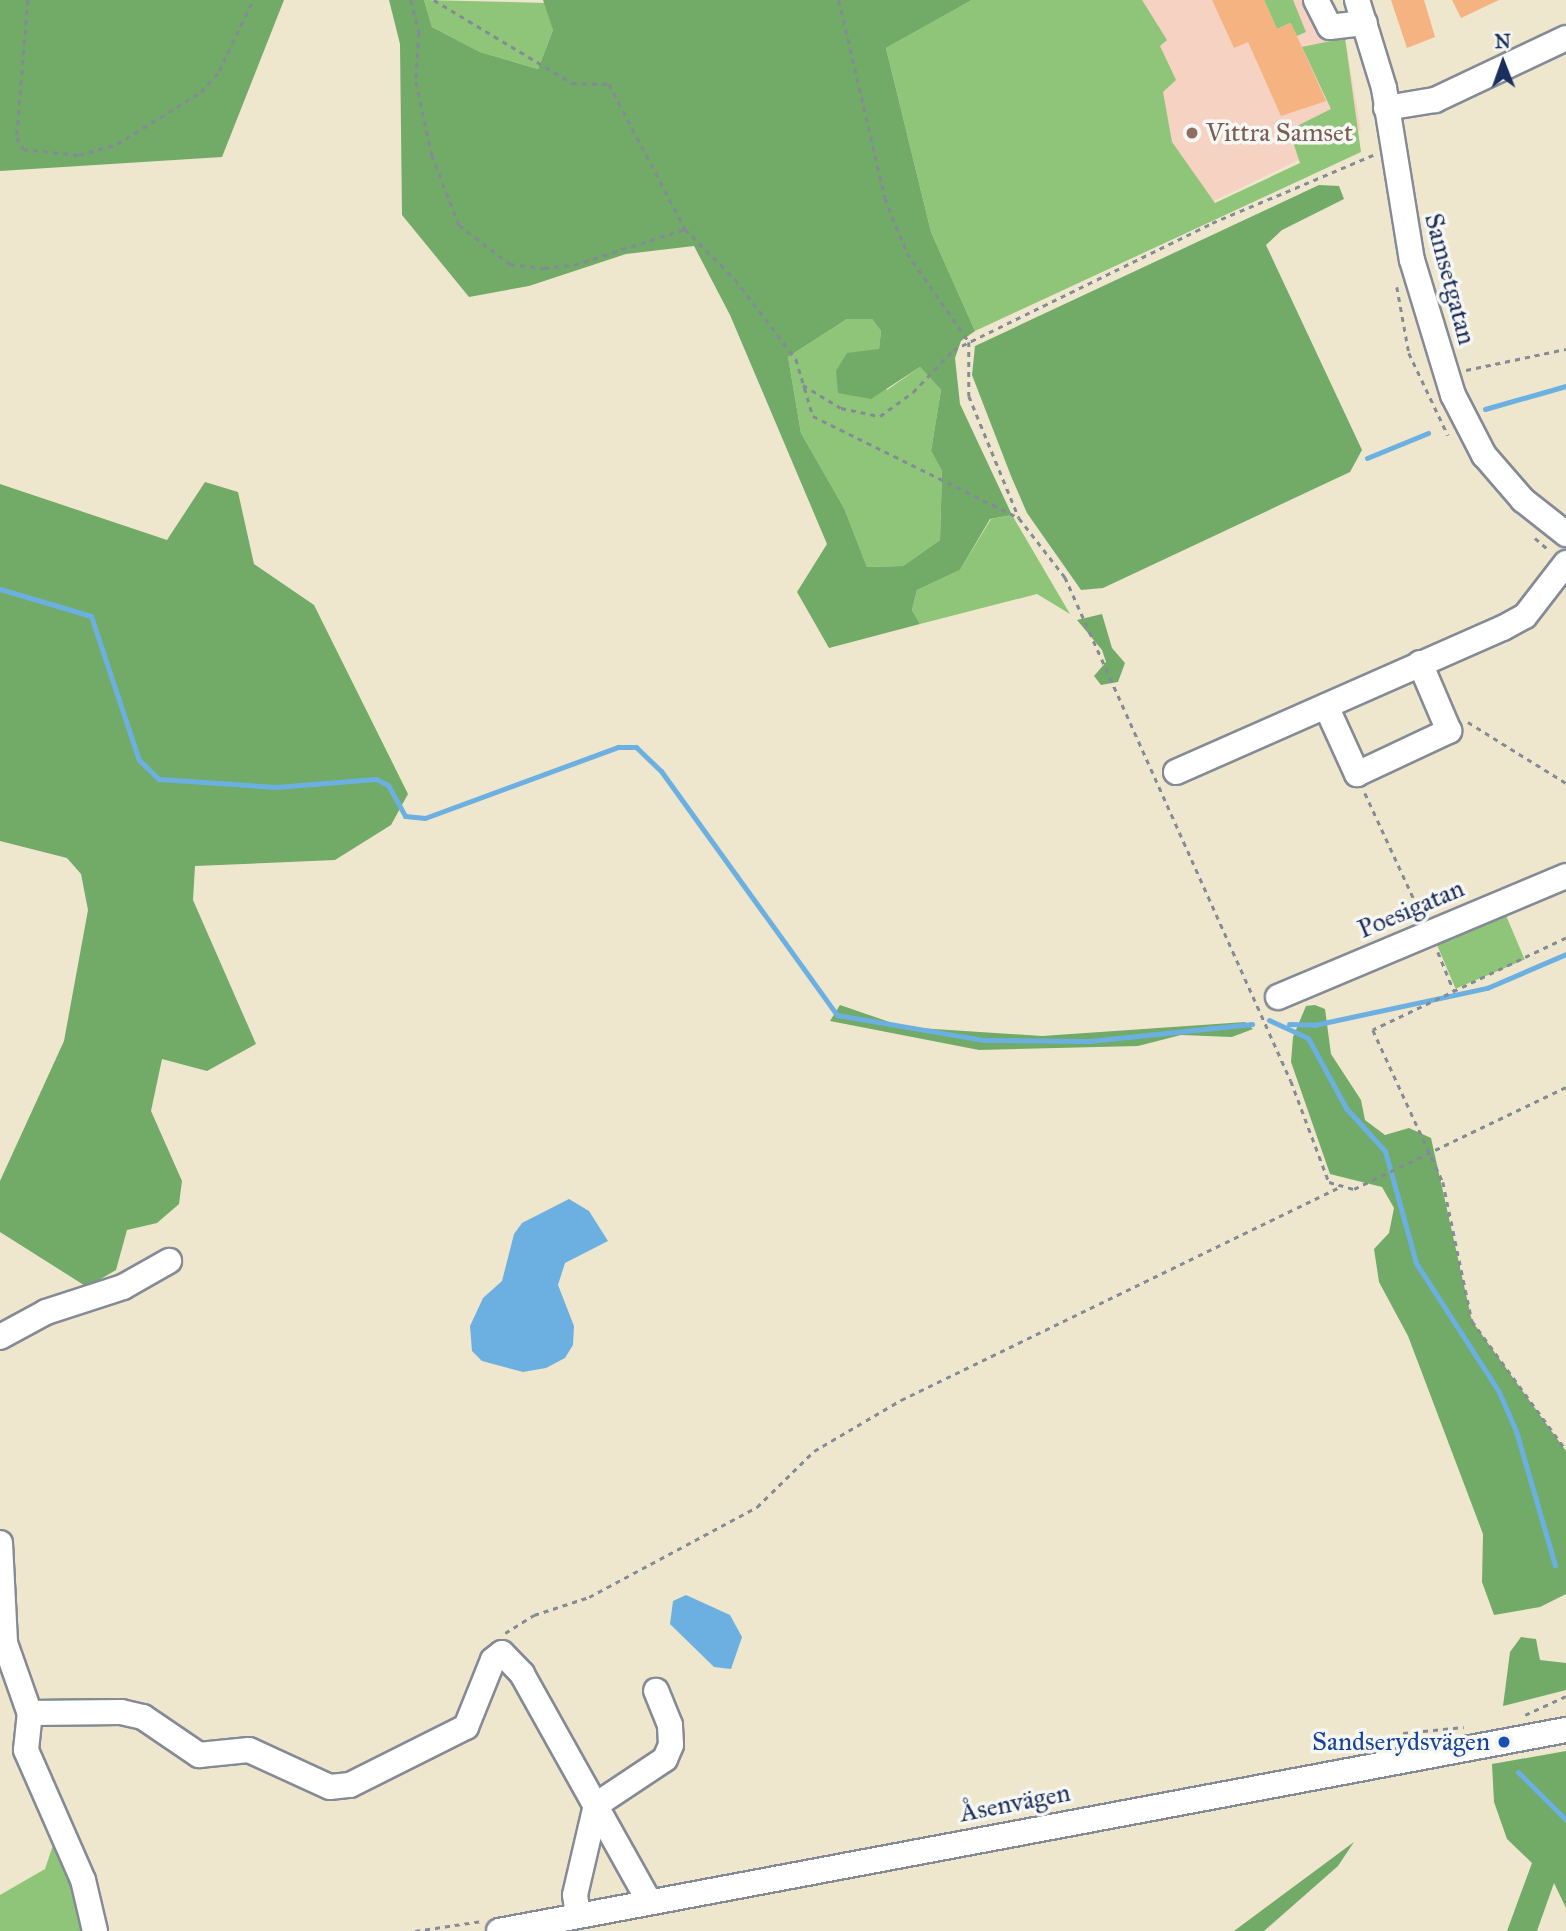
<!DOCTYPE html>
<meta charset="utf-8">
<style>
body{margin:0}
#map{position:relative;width:1566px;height:1931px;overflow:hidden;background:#eee7ce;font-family:"IM FELL Great Primer",serif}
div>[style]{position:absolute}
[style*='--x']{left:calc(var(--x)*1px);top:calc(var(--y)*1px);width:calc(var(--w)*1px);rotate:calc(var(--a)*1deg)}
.built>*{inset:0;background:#f5d2c2}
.green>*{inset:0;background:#8ec578;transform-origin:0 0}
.forest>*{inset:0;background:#72aa68}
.water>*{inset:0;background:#6bb0e1}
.stream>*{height:5px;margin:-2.5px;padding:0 2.5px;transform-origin:2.5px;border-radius:2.5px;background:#6bb0e1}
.building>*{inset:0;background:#f4b381}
.path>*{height:2.5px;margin-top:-1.25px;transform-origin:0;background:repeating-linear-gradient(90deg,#848b96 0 5px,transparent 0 10px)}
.roads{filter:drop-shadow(2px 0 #848b96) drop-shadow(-2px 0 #848b96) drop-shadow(0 2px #848b96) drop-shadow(0 -2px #848b96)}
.minor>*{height:24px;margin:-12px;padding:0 12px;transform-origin:12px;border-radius:12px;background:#fff}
.dots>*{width:19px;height:19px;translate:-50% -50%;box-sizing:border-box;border:4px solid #f6f6f2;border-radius:50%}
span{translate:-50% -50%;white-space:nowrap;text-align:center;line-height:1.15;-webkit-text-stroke:7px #f6f6f2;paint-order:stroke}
.education-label{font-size:26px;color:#785e54}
.left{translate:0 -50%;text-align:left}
.street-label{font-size:26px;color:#1b2f5e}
.transit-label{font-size:26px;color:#164399}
.right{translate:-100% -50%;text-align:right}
.north{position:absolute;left:1468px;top:28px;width:70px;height:70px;-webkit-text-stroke:5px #f6f6f2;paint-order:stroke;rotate:359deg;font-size:19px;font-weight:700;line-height:28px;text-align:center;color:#1b2f5e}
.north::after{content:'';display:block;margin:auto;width:24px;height:32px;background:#1b2f5e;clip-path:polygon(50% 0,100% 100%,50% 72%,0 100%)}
</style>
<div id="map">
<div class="built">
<div style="clip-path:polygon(1002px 0,1310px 0,1324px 40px,1345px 38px,1361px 130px,1069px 271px)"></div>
</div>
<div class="green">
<div style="clip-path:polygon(424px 0,548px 3px,553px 30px,538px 69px,480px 52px,432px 27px)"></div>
<div style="clip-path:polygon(972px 0,1142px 0,1167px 40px,1160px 46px,1176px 80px,1163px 92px,1172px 142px,1215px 203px,1300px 163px,1289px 130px,1331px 109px,1302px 47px,1345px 38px,1361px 152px,975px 331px,931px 232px,886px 48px)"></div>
<div style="clip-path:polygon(1264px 0,1293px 0,1306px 32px,1297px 36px,1290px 23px,1277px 29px)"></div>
<div style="clip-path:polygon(847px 319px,872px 319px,881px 331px,879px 350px,865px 356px,887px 390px,920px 367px,941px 390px,931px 451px,942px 471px,940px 540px,903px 566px,867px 567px,844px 508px,801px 433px,788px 357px)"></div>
<div style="clip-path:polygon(1012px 515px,1070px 614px,1037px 594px,920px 624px,912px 610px,917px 590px,960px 570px,991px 519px)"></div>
<div style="left:1502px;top:906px;width:58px;height:75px;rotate:67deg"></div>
<div style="clip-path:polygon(53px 1845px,80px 1897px,80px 1931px,0 1931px,0 1895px,45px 1869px)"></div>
</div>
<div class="forest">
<div style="clip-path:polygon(0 0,284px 0,222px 157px,0 171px)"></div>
<div style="clip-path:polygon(evenodd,389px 0,424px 0,432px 27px,480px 52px,538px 69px,553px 30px,543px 0,972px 0,886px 48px,931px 232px,975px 331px,961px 341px,955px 358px,960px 404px,1012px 515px,990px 519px,960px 570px,917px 590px,912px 610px,920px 624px,829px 648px,797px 592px,827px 544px,730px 315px,694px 246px,626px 254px,529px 286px,469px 297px,402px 215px,400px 44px,389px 0,847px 319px,872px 319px,881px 331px,879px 349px,847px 353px,836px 371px,838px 393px,871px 399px,920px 367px,941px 390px,931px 451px,942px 471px,940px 540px,903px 566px,867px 567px,844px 508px,801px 433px,788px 357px,847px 319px)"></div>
<div style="clip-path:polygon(1319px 185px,1339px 186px,1344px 199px,1282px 230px,1266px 245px,1362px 450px,1350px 472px,1103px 588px,1081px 590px,1027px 513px,1011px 476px,972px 375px,975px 346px)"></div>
<div style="clip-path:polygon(205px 482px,238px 492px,254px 564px,314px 605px,408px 794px,391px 825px,335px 860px,195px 866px,193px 900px,256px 1044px,207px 1071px,162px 1059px,151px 1111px,182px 1181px,179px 1204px,157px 1223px,127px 1230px,116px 1270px,87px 1287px,0 1232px,0 1181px,64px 1041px,88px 910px,81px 874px,67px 858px,0 841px,0 484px,167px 540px)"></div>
<div style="clip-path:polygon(1102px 614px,1112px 648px,1125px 663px,1118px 682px,1101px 685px,1094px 676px,1106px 662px,1102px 650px,1077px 620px)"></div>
<div style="clip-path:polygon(840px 1005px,904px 1027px,1042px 1036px,1245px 1022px,1253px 1029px,1232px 1037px,1181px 1035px,1138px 1046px,979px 1050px,830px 1021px)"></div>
<div style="clip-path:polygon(1315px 1005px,1325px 1009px,1331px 1054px,1361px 1100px,1365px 1120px,1385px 1135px,1409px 1128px,1431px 1138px,1472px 1321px,1566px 1451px,1566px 1594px,1540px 1607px,1494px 1615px,1482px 1582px,1483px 1534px,1408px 1336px,1379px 1282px,1374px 1249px,1389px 1233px,1394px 1208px,1382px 1187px,1330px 1174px,1291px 1062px,1293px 1037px,1306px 1006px)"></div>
<div style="clip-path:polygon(1521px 1637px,1536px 1639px,1540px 1660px,1566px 1663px,1566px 1690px,1503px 1706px,1510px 1652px)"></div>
<div style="clip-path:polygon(1566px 1751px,1566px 1908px,1554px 1883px,1537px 1931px,1507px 1931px,1532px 1863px,1507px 1839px,1494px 1802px,1492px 1764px)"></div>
<div style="clip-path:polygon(1354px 1842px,1338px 1866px,1264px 1931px,1234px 1931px)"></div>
</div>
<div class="water">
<div style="clip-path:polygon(569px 1199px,589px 1211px,608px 1241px,565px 1263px,558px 1285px,574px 1326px,573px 1345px,565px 1358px,546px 1368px,523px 1372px,482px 1361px,472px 1351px,470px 1326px,483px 1298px,502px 1281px,514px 1234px,522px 1223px)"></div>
<div style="clip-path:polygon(686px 1595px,730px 1615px,742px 1637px,731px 1669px,714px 1667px,670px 1624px,673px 1601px)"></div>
</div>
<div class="stream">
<div style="--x:1485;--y:409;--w:84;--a:-15.9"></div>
<div style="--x:1367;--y:458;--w:66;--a:-22.3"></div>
<div style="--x:0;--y:589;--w:95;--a:16.5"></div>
<div style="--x:91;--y:616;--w:152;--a:71.6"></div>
<div style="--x:139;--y:760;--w:28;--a:44"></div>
<div style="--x:159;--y:779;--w:117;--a:3.9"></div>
<div style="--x:276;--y:787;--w:100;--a:-4.6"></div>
<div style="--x:376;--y:779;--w:13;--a:27"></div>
<div style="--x:388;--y:785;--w:35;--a:61"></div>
<div style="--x:405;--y:816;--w:20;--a:6"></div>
<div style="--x:425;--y:818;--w:206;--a:-20.2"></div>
<div style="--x:618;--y:747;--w:18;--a:0"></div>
<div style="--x:636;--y:747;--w:35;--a:44"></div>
<div style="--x:661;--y:771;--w:301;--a:54.2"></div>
<div style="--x:837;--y:1015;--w:149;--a:9.7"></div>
<div style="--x:984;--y:1040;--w:106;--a:0.5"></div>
<div style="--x:1090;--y:1041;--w:163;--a:-6"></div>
<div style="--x:1269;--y:1020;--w:43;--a:24.8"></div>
<div style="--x:1308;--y:1038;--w:80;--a:61.5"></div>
<div style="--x:1346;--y:1108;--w:58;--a:47.8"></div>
<div style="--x:1385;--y:1151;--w:116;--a:74.5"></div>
<div style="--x:1416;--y:1263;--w:153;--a:57.2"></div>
<div style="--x:1499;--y:1392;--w:43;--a:66.4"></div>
<div style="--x:1516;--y:1431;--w:140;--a:73.8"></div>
<div style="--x:1289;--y:1024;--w:25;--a:2"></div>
<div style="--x:1314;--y:1025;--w:177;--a:-12.1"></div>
<div style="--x:1487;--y:988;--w:86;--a:-23.3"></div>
<div style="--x:1518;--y:1772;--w:68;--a:45"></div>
</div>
<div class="building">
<div style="clip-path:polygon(1212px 0,1264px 0,1277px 29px,1291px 23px,1326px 101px,1281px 116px,1248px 42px,1234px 48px)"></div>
<div style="clip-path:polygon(1391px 0,1424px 0,1435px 37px,1407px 48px)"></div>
<div style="clip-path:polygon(1452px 0,1499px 0,1461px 18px)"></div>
</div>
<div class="path">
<div style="--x:28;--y:0;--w:137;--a:94.6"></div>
<div style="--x:17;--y:137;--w:13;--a:63"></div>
<div style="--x:23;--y:149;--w:56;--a:6.1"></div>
<div style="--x:79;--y:155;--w:40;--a:-16"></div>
<div style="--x:117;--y:144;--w:99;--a:-31.8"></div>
<div style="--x:201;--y:92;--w:28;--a:-49"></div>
<div style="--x:219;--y:71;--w:79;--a:-64.4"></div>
<div style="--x:411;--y:0;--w:34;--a:76"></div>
<div style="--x:419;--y:33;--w:49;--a:93.5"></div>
<div style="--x:416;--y:82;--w:75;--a:77.6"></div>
<div style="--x:432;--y:155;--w:75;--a:68.9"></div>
<div style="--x:459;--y:225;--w:64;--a:37.4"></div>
<div style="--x:510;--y:264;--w:34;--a:7"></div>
<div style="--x:544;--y:268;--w:30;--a:-6"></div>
<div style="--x:574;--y:265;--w:117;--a:-18"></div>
<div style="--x:434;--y:0;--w:161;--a:31"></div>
<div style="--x:572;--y:83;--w:37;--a:2"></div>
<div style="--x:609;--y:84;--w:164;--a:62.3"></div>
<div style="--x:685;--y:229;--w:71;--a:45"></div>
<div style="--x:735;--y:279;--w:101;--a:52.7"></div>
<div style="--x:796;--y:359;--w:59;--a:73.4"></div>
<div style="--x:813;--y:416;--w:230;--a:26.3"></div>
<div style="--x:839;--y:0;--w:203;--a:76.9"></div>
<div style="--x:885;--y:198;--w:59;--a:68.2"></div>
<div style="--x:907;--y:253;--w:108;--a:55.1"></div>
<div style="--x:1397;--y:287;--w:67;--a:79.7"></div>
<div style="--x:1409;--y:353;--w:91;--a:64.6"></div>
<div style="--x:969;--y:342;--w:54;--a:90"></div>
<div style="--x:969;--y:396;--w:132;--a:67.7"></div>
<div style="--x:1019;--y:518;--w:75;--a:52.1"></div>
<div style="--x:1065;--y:577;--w:552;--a:65.85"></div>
<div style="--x:1291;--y:1081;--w:108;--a:69.4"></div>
<div style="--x:1329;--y:1182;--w:26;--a:16"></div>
<div style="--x:1354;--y:1189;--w:235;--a:-25.7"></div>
<div style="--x:1466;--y:370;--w:102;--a:-11.9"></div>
<div style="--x:803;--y:385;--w:44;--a:31.2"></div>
<div style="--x:841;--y:408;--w:40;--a:12"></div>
<div style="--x:880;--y:416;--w:41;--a:-36"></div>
<div style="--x:913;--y:392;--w:58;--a:-46.4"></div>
<div style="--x:953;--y:350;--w:288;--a:-26.1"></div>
<div style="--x:1212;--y:223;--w:175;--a:-22.9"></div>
<div style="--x:1535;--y:538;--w:18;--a:41"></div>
<div style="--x:1468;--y:722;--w:115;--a:31.9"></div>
<div style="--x:1365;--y:793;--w:133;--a:65.2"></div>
<div style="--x:1566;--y:938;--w:214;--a:154.5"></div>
<div style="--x:1373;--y:1030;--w:167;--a:65.3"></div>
<div style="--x:1443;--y:1182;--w:142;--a:78.2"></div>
<div style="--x:1472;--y:1321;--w:160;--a:53.9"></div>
<div style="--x:1438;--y:952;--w:42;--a:67.7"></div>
<div style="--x:505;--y:1633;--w:34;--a:-32"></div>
<div style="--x:534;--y:1615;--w:58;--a:-18.1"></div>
<div style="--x:589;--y:1597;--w:191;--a:-28.2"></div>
<div style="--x:757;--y:1507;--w:80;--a:-44.5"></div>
<div style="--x:814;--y:1451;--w:101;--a:-30.4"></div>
<div style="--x:901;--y:1400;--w:485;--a:-25.9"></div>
<div style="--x:1525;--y:1715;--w:45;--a:-24.9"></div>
<div style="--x:1387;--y:1743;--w:19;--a:-32"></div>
<div style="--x:1403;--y:1733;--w:61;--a:-5.6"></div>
<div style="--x:415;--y:1931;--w:68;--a:-8.5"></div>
</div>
<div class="roads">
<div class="minor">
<div style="--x:1316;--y:0;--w:30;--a:63"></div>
<div style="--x:1330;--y:27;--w:35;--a:-7"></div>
<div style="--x:1357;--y:0;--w:92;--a:72.9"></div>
<div style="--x:1384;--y:88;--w:174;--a:80.8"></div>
<div style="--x:1412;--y:260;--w:141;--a:73.1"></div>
<div style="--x:1453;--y:395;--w:68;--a:62.7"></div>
<div style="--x:1484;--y:455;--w:60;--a:49.1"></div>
<div style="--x:1523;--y:500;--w:55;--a:38.3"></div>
<div style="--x:1386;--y:108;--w:50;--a:-9.3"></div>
<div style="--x:1435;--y:100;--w:145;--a:-25.3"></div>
<div style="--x:1326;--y:706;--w:75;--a:65.5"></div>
<div style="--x:1357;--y:774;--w:102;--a:-25.1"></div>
<div style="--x:1449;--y:731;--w:74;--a:-113.1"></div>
<div style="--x:1176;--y:772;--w:357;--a:-23.8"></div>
<div style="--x:1503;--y:628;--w:25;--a:-29"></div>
<div style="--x:1525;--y:616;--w:67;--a:-52.3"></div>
<div style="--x:1278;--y:997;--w:312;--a:-22.8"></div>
<div style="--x:0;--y:1337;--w:52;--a:-28.5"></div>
<div style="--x:46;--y:1312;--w:81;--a:-18"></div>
<div style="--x:123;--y:1287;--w:53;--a:-29.5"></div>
<div style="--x:0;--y:1543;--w:100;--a:87.1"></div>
<div style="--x:5;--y:1643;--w:75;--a:70.6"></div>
<div style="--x:578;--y:1916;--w:21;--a:-98"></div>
<div style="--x:575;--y:1895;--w:92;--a:-76.9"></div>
<div style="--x:596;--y:1805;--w:83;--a:-33.7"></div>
<div style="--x:665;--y:1759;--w:15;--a:-67"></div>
<div style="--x:671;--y:1745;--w:20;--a:-93"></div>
<div style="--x:670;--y:1725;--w:37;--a:-112"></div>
<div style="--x:95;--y:1931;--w:52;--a:-103.2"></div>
<div style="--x:83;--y:1880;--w:142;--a:-113.7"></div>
<div style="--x:26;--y:1750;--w:37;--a:-84"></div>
<div style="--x:30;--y:1713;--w:91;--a:-0.6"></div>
<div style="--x:121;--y:1712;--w:23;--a:13"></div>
<div style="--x:143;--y:1717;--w:68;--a:34.2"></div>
<div style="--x:199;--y:1755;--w:50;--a:-5.7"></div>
<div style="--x:249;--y:1750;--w:89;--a:24.6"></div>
<div style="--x:330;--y:1787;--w:20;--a:-6"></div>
<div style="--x:350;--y:1785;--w:130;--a:-26.6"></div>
<div style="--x:466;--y:1727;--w:72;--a:-68.1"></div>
<div style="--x:493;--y:1660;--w:11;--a:-38"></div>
<div style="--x:502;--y:1653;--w:29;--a:46"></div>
<div style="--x:522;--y:1674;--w:260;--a:60.8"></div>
<div style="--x:499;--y:1931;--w:1086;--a:-10.67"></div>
</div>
</div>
<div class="dots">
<div style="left:1192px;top:133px;background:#8d6e63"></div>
<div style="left:1504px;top:1742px;background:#1a4fb4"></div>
</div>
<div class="education-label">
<span class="left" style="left:1206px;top:133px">Vittra Samset</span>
</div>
<div class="street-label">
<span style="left:1450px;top:279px;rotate:75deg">Samsetgatan</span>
<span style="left:1411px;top:909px;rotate:-23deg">Poesigatan</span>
<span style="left:1015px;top:1803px;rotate:-11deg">Åsenvägen</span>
</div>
<div class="transit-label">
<span class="right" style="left:1490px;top:1742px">Sandserydsvägen</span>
</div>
<div class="north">N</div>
</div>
